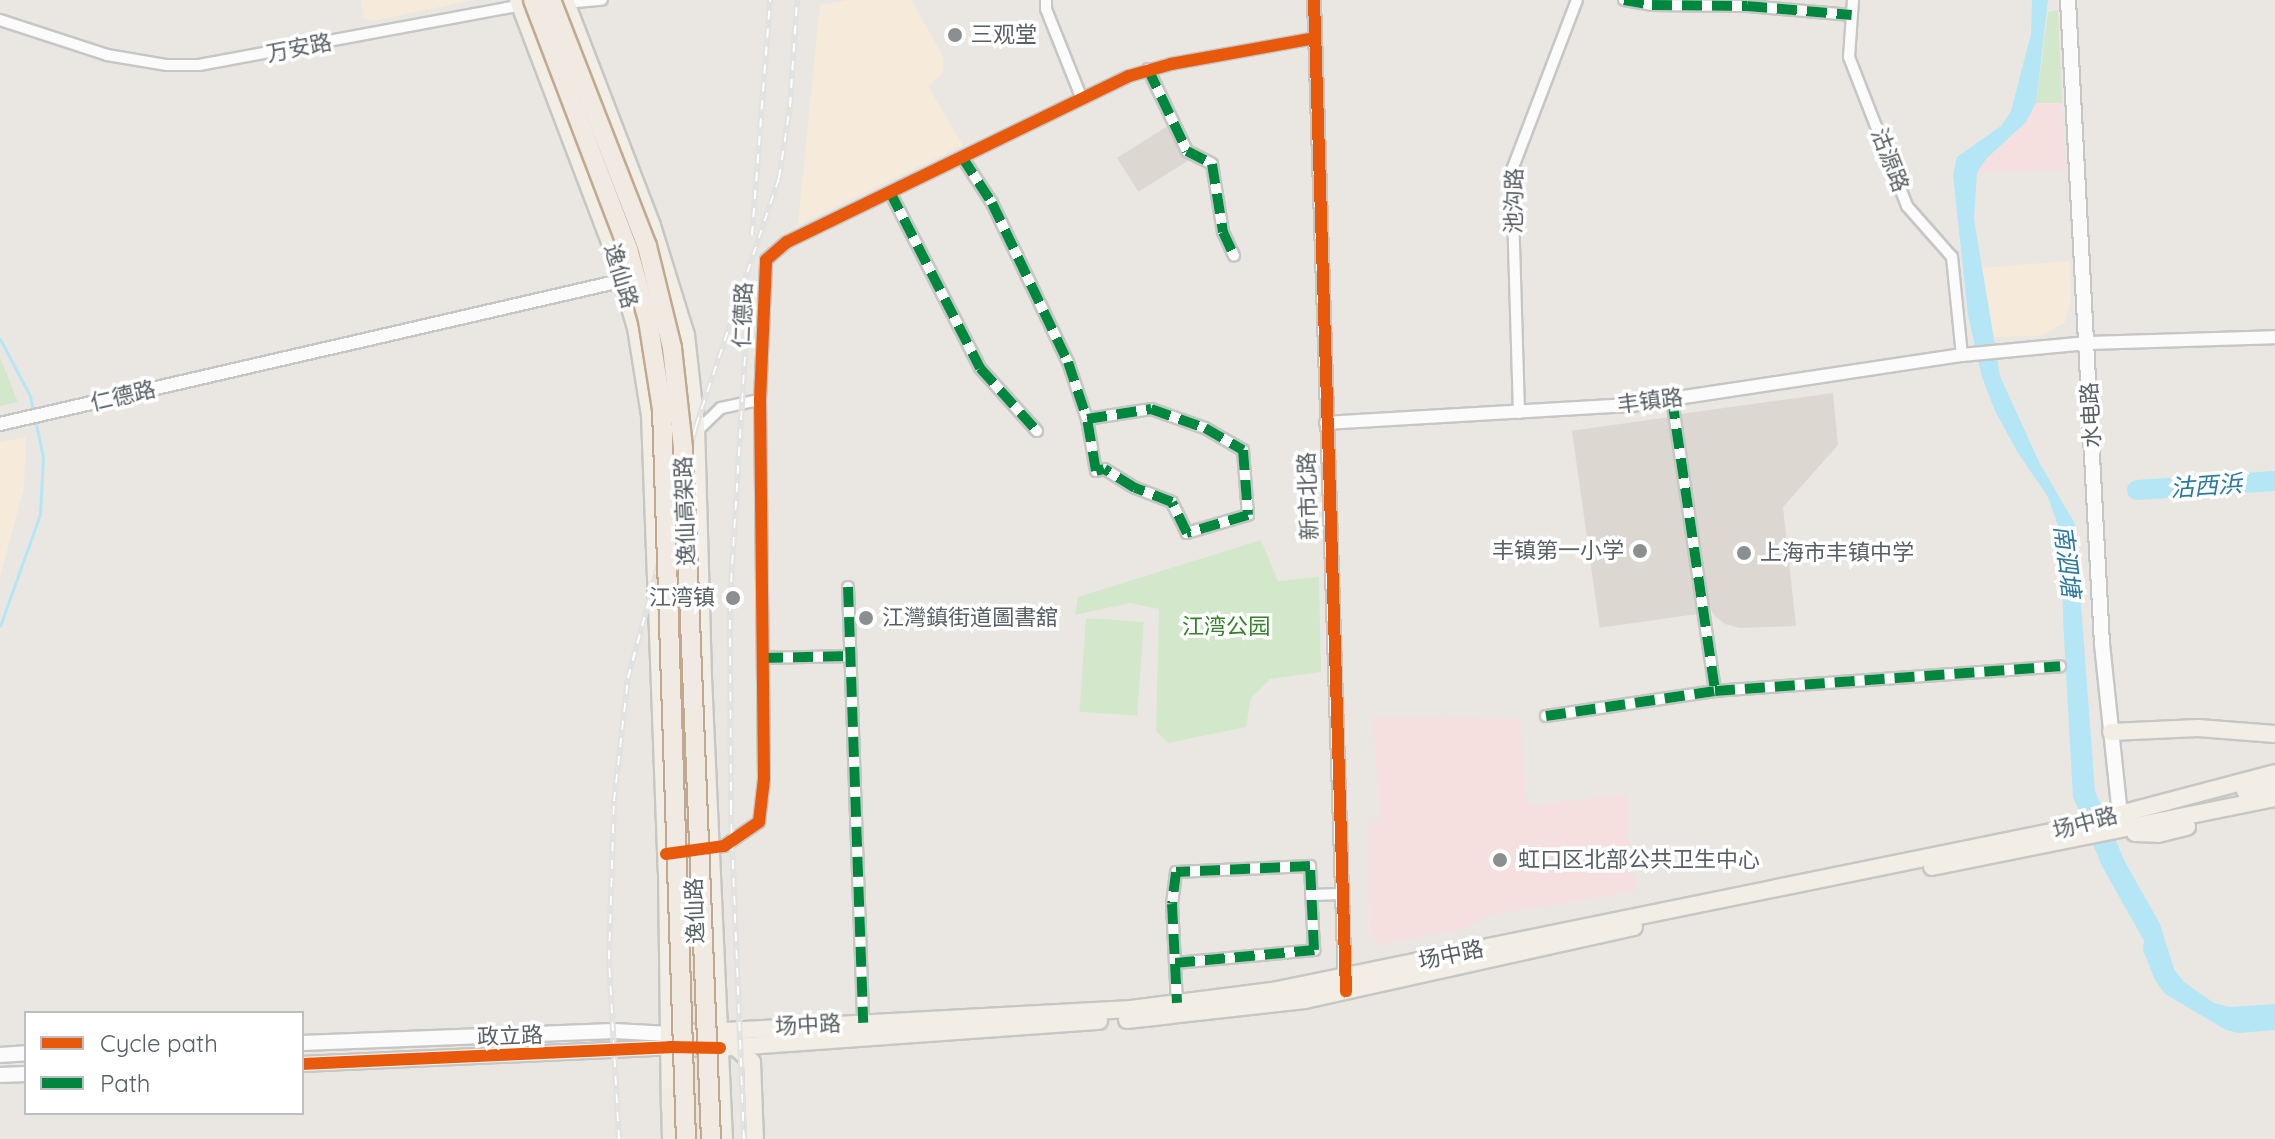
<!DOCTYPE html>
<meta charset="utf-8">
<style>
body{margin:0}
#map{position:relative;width:2275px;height:1139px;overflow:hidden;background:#eae7e2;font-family:Quicksand,"Noto Sans SC",sans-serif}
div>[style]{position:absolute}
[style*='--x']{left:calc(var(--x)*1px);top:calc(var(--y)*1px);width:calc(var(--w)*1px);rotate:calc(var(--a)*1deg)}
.commercial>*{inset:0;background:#f6eada}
.education>*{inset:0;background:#dcd7d1;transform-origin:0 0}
.medical>*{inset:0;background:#f5dfdf}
.green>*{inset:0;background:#d3e8cb;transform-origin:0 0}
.water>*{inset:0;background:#b5e6f6}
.stream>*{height:3px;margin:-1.5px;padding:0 1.5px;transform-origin:1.5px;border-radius:1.5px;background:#b5e6f6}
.river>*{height:20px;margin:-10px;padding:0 10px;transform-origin:10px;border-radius:10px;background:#b5e6f6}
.roads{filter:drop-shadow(2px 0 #c6c6c5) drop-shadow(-2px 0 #c6c6c5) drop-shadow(0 2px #c6c6c5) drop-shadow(0 -2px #c6c6c5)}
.minor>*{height:10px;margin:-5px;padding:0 5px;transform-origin:5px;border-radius:5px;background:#fcfbfb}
.tertiary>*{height:12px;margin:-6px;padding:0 6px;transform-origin:6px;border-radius:6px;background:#fcfbfb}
.secondary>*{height:14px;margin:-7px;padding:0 7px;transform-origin:7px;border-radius:7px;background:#fcfbfb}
.primary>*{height:16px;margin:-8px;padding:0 8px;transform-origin:8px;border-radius:8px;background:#f2ede5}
.trunk>*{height:18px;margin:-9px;padding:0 9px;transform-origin:9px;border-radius:9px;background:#f0eae2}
.rail>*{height:6px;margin-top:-3px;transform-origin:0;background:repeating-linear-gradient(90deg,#fff 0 9px,#e2e2e1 0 18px);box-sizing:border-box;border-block:2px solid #e2e2e1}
.bridges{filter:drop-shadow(2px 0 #c1a990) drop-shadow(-2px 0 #c1a990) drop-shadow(0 2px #c1a990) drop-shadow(0 -2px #c1a990)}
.trunk-bridge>*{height:18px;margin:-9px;padding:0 9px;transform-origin:9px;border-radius:9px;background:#f0eae2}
.quiet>*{height:10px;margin-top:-5px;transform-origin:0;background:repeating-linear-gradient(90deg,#00873e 0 20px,transparent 0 30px)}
.cycleway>*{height:12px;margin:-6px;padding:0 6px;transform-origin:6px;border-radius:6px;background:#e8590c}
.dots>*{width:22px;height:22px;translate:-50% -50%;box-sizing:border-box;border:4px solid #fff;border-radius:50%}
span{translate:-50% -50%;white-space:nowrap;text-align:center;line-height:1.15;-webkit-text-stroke:7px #fff;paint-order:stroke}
.poi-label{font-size:22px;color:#585f63}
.left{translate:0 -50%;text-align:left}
.right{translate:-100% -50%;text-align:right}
.street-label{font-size:22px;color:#585f63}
.park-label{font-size:22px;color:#36812a}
.water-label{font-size:24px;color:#2c799f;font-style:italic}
.legend{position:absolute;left:24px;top:1011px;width:280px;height:104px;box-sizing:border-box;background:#fff;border:2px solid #bcbfc1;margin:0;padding:10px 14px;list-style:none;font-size:24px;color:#585f63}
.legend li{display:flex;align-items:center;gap:16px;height:40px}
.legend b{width:40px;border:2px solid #bcbfc1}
</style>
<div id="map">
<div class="commercial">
<div style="clip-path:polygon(361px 0,473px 0,372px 21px,364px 18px)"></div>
<div style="clip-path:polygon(848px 0,911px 0,943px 56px,943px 73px,928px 86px,963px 145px,798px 225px,820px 5px)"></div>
<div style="clip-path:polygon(2069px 261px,2071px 301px,2065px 322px,2042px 336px,1994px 337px,1982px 268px)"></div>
<div style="clip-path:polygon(26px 437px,24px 488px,0 577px,0 442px)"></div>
</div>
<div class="education">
<div style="left:1168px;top:126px;width:40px;height:60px;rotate:58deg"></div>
<div style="clip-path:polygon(1833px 393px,1838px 445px,1783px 507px,1796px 626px,1740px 628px,1725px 624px,1715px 616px,1705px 600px,1680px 414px)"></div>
<div style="left:1670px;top:417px;width:199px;height:99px;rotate:82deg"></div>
</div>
<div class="medical">
<div style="clip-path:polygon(2036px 103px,2062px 103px,2065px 170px,1977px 173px,1986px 159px,2017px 132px)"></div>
<div style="clip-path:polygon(1373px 717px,1520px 719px,1527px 806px,1627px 794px,1627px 829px,1637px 891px,1494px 914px,1463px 929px,1378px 945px,1370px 932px,1369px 824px,1380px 819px)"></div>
</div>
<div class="green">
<div style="clip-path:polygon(2058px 10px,2062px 103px,2036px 103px,2048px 12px)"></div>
<div style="clip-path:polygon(0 357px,18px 402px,0 406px)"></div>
<div style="clip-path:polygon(1261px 540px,1278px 581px,1319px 577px,1321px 672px,1270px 679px,1251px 698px,1246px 727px,1168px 743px,1156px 731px,1159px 609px,1130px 603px,1075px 615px,1078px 597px)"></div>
<div style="left:1086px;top:618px;width:58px;height:94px;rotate:4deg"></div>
</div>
<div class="water">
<div style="clip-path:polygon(2032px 0,2048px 0,2036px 103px,2026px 122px,1986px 159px,1977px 173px,1974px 219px,2000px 376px,2039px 462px,2075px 524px,2095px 791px,2125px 862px,2160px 924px,2174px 969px,2184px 982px,2214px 1003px,2230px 1007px,2275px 1004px,2275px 1030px,2239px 1033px,2226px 1030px,2165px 994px,2155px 980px,2143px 950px,2144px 941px,2102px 866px,2073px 797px,2063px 620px,2062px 537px,2048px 497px,2018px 453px,1995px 411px,1982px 377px,1968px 315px,1953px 175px,1957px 157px,2001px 126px,2011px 111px,2031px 34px)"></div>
</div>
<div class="stream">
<div style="--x:0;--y:339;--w:64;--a:62.2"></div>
<div style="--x:30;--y:396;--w:15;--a:79"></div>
<div style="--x:0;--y:626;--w:119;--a:-70.3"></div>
<div style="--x:40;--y:514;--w:57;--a:-87"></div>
<div style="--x:43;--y:457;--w:40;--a:-102"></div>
</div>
<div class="river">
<div style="--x:2137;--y:490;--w:138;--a:-3.7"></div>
</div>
<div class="roads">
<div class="minor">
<div style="--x:1046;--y:0;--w:9;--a:90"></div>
<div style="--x:1046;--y:9;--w:97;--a:68.2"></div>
<div style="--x:1624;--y:0;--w:28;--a:10"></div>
<div style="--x:1652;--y:5;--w:95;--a:0.6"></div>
<div style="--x:1747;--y:6;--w:105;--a:4.9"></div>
<div style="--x:1853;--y:0;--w:57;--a:94"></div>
<div style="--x:1849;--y:57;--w:160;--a:68.7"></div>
<div style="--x:1907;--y:206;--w:68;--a:48.6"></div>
<div style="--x:1952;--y:257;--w:99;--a:84.2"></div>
<div style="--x:564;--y:3;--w:38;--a:-5"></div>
<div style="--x:0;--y:20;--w:113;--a:18.1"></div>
<div style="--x:107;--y:55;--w:61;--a:9.5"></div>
<div style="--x:167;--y:65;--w:32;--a:0"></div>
<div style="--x:199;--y:65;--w:330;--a:-10.5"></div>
<div style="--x:1148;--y:69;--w:91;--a:64.6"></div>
<div style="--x:1187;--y:151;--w:28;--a:27"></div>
<div style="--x:1212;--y:164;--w:69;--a:80.8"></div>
<div style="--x:1223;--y:232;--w:26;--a:65"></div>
<div style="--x:962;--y:157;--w:55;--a:56.9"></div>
<div style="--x:992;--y:203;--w:176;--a:64.5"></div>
<div style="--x:1068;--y:362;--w:60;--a:71.6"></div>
<div style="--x:1087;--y:419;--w:65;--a:-8.9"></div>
<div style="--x:1151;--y:409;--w:57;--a:19.4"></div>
<div style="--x:1205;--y:428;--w:44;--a:30.1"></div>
<div style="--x:1243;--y:450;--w:65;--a:85.6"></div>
<div style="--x:1248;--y:515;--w:64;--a:163.6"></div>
<div style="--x:1187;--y:533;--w:34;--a:-116"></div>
<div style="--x:1172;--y:502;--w:40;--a:-159"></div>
<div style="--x:1135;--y:488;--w:36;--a:-148"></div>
<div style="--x:1104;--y:469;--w:8;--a:166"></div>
<div style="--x:1096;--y:471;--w:53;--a:-99.8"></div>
<div style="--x:890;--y:192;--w:198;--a:62.9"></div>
<div style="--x:980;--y:368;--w:85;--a:47.9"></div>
<div style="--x:1672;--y:399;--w:295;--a:81.6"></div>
<div style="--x:1519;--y:413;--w:243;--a:-91.7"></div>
<div style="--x:1512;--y:170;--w:182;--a:-69.1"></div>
<div style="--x:697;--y:431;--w:33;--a:-44"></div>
<div style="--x:721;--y:408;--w:40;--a:-12"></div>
<div style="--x:848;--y:587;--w:436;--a:88"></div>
<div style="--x:763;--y:658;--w:87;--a:-1.3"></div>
<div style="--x:1546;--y:716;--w:171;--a:-8.4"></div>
<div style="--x:1715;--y:691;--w:346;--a:-4.1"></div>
<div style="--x:672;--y:853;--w:52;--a:-7.7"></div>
<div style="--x:724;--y:846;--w:42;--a:-34.4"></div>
<div style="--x:759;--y:822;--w:43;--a:-83.4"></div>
<div style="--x:764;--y:779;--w:379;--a:-90.6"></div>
<div style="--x:760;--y:400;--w:140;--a:-87.5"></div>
<div style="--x:766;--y:260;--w:28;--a:-41"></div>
<div style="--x:787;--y:242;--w:380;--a:-25.9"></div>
<div style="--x:1129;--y:76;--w:44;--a:-15.9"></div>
<div style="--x:1171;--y:64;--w:146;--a:-10.2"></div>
<div style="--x:1311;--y:895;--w:31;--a:-2"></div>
<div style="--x:1175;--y:963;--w:140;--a:-5.3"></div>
<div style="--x:1314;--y:950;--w:84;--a:-92.7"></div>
<div style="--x:1310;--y:866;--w:134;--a:177.4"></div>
<div style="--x:1176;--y:872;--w:32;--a:97"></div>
<div style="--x:1172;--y:904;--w:99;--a:87.1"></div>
</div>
<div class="tertiary">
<div style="--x:1314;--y:0;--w:984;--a:88.2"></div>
<div style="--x:1326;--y:423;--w:306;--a:-3.4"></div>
<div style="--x:1631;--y:405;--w:335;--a:-8.6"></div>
<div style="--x:1962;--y:355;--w:126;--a:-5.5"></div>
<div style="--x:2087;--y:343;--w:188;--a:-1.8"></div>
<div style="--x:0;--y:424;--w:645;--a:-12.98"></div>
</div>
<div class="secondary">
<div style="--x:2068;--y:0;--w:645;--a:86.98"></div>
<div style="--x:2102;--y:644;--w:182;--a:84"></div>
<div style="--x:302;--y:1043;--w:312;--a:-2.2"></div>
<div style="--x:614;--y:1031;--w:56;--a:3.1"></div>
<div style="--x:0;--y:1055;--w:26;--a:-4"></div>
<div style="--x:302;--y:1064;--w:368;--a:-2.6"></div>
<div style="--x:0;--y:1075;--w:26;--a:-2"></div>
</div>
<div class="primary">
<div style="--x:518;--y:0;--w:264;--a:69.2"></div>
<div style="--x:612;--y:247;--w:84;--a:73.5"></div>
<div style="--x:636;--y:328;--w:88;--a:80.9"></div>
<div style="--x:650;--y:415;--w:457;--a:87.9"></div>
<div style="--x:667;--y:872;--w:236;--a:89.3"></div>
<div style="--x:565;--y:0;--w:242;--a:68.9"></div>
<div style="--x:652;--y:226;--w:114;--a:72.7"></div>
<div style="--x:686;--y:335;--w:92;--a:83.7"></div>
<div style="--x:696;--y:426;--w:251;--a:88.4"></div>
<div style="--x:703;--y:677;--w:462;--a:87.4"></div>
<div style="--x:2111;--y:732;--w:87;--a:-2.6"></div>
<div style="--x:2198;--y:728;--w:77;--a:4.5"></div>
<div style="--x:2245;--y:791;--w:31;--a:-11"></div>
<div style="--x:2135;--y:833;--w:23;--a:2"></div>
<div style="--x:2158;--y:834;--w:30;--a:-14"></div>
<div style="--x:1932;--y:867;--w:350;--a:-11.4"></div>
<div style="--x:1127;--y:1020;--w:179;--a:-6.4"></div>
<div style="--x:1305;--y:1000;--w:337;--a:-12.5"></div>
<div style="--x:670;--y:1034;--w:462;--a:-3.1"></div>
<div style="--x:1131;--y:1009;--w:142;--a:-7.3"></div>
<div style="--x:1272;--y:991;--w:800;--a:-11.53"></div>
<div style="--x:2056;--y:831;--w:227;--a:-14.8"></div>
<div style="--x:732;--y:1044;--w:27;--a:42"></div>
<div style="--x:752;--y:1062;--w:77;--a:87.8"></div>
<div style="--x:670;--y:1047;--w:50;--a:1.1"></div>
<div style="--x:720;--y:1048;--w:380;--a:-4.1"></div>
</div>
<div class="trunk">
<div style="--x:671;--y:1096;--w:43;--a:88.7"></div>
</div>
</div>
<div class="rail">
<div style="--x:752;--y:235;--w:236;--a:-85.6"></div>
<div style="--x:619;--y:1139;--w:180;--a:-93.2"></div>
<div style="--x:609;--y:959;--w:158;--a:-88.2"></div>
<div style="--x:614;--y:801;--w:124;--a:-83.5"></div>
<div style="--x:628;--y:678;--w:261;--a:-74.9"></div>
<div style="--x:696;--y:426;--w:262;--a:-71.5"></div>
<div style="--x:779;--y:178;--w:73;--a:-81.3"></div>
<div style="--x:790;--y:106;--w:106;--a:-86.2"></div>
<div style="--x:744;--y:1139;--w:330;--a:-92.3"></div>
<div style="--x:731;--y:809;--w:209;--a:-90.3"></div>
<div style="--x:730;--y:600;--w:314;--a:-86.5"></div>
</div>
<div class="bridges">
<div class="trunk-bridge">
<div style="--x:533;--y:0;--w:267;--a:69.1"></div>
<div style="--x:628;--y:249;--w:74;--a:74.3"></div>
<div style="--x:648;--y:320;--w:90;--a:81.1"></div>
<div style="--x:662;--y:409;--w:730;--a:88.12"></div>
<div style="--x:551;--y:0;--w:264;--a:68.7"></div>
<div style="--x:647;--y:246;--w:105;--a:76.2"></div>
<div style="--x:672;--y:348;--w:101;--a:83.7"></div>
<div style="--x:683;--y:448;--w:692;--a:87.68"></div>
</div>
</div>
<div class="quiet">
<div style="--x:1624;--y:0;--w:28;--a:10"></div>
<div style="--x:1652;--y:5;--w:95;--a:0.6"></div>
<div style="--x:1747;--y:6;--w:105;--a:4.9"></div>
<div style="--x:1148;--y:69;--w:91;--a:64.6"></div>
<div style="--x:1187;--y:151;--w:28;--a:27"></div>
<div style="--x:1212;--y:164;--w:69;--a:80.8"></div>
<div style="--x:1223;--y:232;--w:26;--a:65"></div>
<div style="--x:962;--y:157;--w:55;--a:56.9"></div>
<div style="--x:992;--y:203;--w:176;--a:64.5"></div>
<div style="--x:1068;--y:362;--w:60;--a:71.6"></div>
<div style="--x:1087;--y:419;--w:65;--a:-8.9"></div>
<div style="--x:1151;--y:409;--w:57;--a:19.4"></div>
<div style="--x:1205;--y:428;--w:44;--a:30.1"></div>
<div style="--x:1243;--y:450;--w:65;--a:85.6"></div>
<div style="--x:1248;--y:515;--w:64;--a:163.6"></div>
<div style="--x:1187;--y:533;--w:34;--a:-116"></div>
<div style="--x:1172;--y:502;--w:40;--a:-159"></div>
<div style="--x:1135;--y:488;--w:36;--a:-148"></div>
<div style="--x:1104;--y:469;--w:8;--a:166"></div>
<div style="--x:1096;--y:471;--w:53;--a:-99.8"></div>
<div style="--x:890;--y:192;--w:198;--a:62.9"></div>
<div style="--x:980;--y:368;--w:85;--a:47.9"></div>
<div style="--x:1672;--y:399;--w:295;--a:81.6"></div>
<div style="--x:848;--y:587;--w:436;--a:88"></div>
<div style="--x:763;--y:658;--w:87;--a:-1.3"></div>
<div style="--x:1546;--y:716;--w:171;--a:-8.4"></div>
<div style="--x:1715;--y:691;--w:346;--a:-4.1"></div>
<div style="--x:1175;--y:963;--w:140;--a:-5.3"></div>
<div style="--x:1314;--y:950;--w:84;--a:-92.7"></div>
<div style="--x:1310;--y:866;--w:134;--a:177.4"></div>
<div style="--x:1176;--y:872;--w:32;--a:97"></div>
<div style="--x:1172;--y:904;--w:99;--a:87.1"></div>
</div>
<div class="cycleway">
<div style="--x:1314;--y:0;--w:992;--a:88.15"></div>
<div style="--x:666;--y:854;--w:59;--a:-7.9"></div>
<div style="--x:724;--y:846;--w:42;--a:-34.4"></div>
<div style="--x:759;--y:822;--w:43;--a:-83.4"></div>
<div style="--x:764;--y:779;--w:379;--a:-90.6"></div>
<div style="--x:760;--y:400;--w:140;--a:-87.5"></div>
<div style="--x:766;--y:260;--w:28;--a:-41"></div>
<div style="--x:787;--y:242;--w:380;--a:-25.9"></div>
<div style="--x:1129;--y:76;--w:44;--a:-15.9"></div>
<div style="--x:1171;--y:64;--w:146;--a:-10.2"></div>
<div style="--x:302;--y:1064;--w:368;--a:-2.6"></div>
<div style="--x:670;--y:1047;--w:50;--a:1.1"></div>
</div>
<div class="dots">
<div style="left:955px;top:35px;background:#8b8f8f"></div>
<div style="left:1640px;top:551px;background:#8b8f8f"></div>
<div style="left:1744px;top:553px;background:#8b8f8f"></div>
<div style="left:733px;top:598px;background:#8b8f8f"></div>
<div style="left:866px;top:618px;background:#8b8f8f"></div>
<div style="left:1500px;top:860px;background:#8b8f8f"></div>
</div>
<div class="poi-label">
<span class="left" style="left:971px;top:35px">三观堂</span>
<span class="right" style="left:1624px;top:551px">丰镇第一小学</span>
<span class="left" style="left:1760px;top:553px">上海市丰镇中学</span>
<span class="right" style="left:715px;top:598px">江湾镇</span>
<span class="left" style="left:882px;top:618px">江灣鎮街道圖書舘</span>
<span class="left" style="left:1518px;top:860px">虹口区北部公共卫生中心</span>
</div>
<div class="street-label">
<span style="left:299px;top:48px;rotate:-11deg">万安路</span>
<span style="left:1890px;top:160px;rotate:69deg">沽源路</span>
<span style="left:1514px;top:201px;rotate:-89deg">池沟路</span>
<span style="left:621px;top:276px;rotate:73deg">逸仙路</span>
<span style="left:743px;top:315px;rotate:-88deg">仁德路</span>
<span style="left:123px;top:396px;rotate:-13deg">仁德路</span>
<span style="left:1650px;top:401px;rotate:-7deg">丰镇路</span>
<span style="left:2091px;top:415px;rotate:-93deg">水电路</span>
<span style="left:1308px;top:496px;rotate:-92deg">新市北路</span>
<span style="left:685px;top:511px;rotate:-92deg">逸仙高架路</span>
<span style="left:2085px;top:823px;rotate:-15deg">场中路</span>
<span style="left:695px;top:911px;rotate:-92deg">逸仙路</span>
<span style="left:1451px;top:955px;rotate:-12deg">场中路</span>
<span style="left:808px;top:1025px;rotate:-3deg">场中路</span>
<span style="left:510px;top:1036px;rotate:-2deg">政立路</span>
</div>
<div class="park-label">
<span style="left:1226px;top:627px">江湾公园</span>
</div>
<div class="water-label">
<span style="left:2206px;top:486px;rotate:-4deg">沽西浜</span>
<span style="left:2067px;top:561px;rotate:83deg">南泗塘</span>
</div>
<ul class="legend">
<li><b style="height:10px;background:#e8590c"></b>Cycle path</li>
<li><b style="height:10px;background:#00873e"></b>Path</li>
</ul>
</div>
